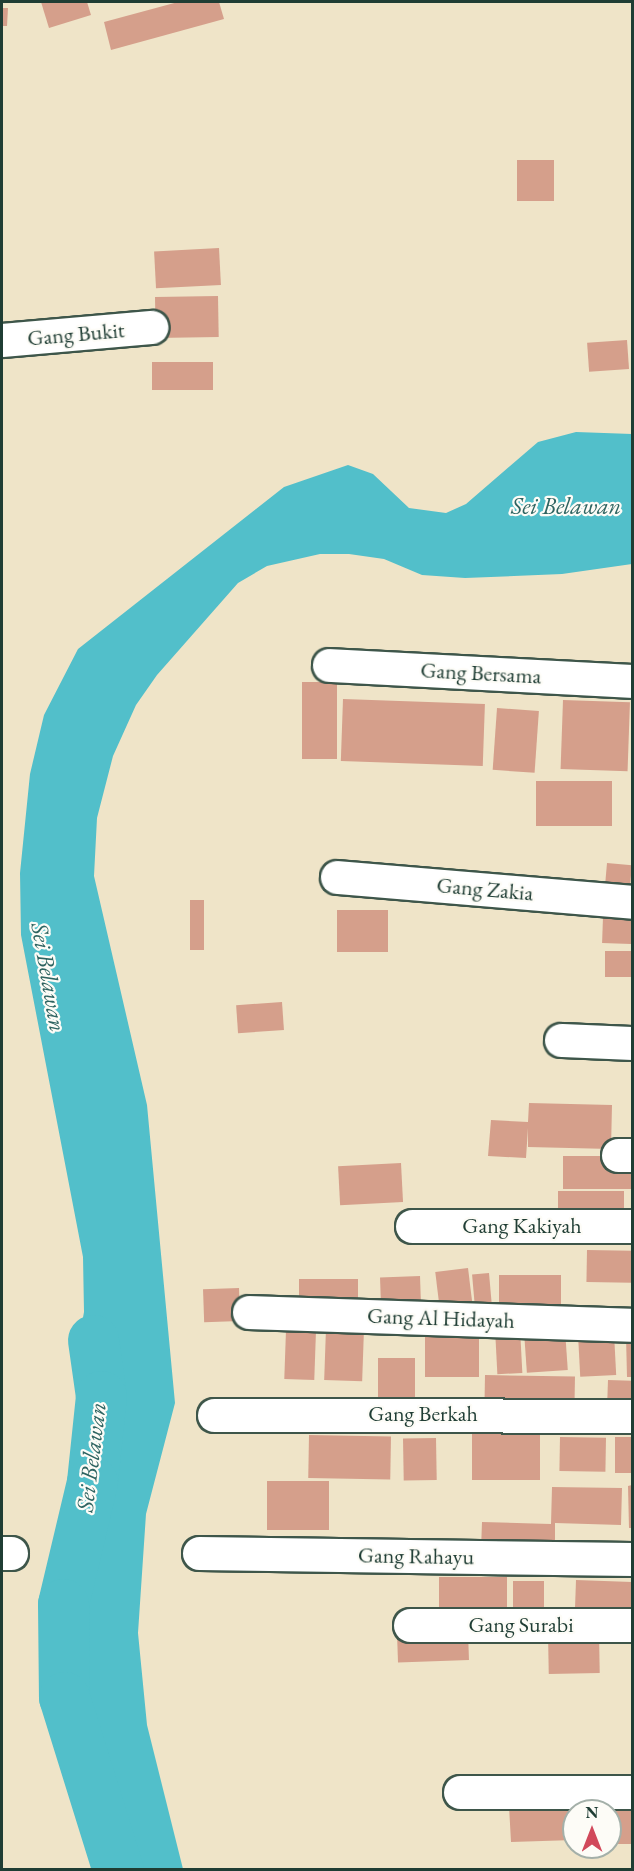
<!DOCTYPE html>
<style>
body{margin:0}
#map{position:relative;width:634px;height:1871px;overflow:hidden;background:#efe4c8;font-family:"EB Garamond",serif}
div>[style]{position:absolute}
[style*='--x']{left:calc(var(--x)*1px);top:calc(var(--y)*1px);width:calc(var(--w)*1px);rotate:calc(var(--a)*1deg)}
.water>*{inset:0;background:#52bfca}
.river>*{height:51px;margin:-25.5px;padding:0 25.5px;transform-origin:25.5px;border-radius:25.5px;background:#52bfca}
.building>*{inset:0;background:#d59f8b;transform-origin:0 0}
.roads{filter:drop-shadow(2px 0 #3e564a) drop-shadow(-2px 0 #3e564a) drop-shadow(0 2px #3e564a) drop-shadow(0 -2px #3e564a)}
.minor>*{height:33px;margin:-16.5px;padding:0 16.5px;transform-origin:16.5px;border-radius:16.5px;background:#fff}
span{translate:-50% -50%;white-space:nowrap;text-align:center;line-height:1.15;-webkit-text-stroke:4.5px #fdfcf7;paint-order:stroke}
.street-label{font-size:22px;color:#1f3d34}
.water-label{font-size:24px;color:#2e6461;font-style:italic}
.frame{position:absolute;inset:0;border:3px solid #1f3d34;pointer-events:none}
.north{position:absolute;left:562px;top:1799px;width:60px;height:60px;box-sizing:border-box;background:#fdfcf7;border:2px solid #a4b0a9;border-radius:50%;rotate:0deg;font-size:16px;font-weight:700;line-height:24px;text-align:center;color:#1f3d34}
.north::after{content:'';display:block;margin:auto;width:21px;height:27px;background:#d1495b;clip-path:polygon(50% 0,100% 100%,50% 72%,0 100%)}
</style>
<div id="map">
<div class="water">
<div style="clip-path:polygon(576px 432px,632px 434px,632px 564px,562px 574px,465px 578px,422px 575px,384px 559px,349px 554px,320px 554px,267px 566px,238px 583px,157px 675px,136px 705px,113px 756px,97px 818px,94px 876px,147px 1105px,175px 1403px,146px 1514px,138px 1633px,147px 1725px,183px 1869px,124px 1869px,101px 1804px,73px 1666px,76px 1580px,104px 1418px,76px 1356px,84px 1312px,83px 1257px,21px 935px,20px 873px,30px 774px,44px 715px,78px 649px,284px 487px,348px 465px,373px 474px,409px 508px,446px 513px,466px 504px,538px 442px)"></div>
</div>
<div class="river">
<div style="--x:93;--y:1340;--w:57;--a:81.9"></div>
<div style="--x:101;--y:1396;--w:86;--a:96"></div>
<div style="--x:92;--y:1482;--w:125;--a:103.4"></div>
<div style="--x:63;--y:1604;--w:93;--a:89.4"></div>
<div style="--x:64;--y:1697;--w:181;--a:72.7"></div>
</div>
<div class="building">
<div style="clip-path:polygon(41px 2px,87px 2px,91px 15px,49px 28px)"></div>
<div style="clip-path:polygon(178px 2px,219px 2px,224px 19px,111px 50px,104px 22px)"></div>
<div style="clip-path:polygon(2px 8px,8px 8px,7px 26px,2px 26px)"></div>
<div style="left:517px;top:160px;width:37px;height:41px"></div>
<div style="left:219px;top:248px;width:37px;height:65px;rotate:87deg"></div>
<div style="left:218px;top:296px;width:41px;height:63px;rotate:89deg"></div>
<div style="left:627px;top:340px;width:29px;height:40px;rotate:86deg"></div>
<div style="left:152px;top:362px;width:61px;height:28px"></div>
<div style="left:302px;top:682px;width:35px;height:77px"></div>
<div style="left:343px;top:699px;width:142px;height:62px;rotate:2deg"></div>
<div style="left:563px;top:700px;width:67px;height:69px;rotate:2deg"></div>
<div style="left:497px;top:708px;width:42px;height:62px;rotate:4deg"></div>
<div style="left:536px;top:781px;width:76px;height:45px"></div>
<div style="left:607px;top:863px;width:25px;height:25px;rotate:5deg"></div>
<div style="left:190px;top:900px;width:14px;height:50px"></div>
<div style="left:337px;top:910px;width:51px;height:42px"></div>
<div style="left:603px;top:917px;width:29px;height:26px;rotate:2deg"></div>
<div style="left:605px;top:951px;width:27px;height:26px"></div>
<div style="left:282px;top:1002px;width:28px;height:46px;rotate:86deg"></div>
<div style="clip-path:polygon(529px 1103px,612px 1105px,611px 1149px,528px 1147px,528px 1128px,526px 1158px,488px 1156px,491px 1120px,528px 1122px)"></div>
<div style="left:563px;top:1156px;width:69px;height:33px"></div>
<div style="left:401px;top:1163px;width:39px;height:63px;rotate:87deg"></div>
<div style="clip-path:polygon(558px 1191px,624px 1191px,624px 1215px,558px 1223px)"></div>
<div style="left:587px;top:1250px;width:45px;height:32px;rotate:1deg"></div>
<div style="left:468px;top:1268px;width:41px;height:33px;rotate:83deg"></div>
<div style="left:489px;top:1273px;width:33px;height:17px;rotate:85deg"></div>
<div style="left:499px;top:1275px;width:62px;height:33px"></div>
<div style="left:420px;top:1276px;width:29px;height:40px;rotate:88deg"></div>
<div style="left:358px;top:1279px;width:29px;height:59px;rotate:90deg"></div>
<div style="left:239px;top:1288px;width:33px;height:36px;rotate:88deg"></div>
<div style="left:326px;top:1328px;width:38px;height:52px;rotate:2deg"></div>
<div style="left:520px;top:1328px;width:45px;height:25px;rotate:87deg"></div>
<div style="left:286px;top:1330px;width:30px;height:49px;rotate:2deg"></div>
<div style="left:565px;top:1330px;width:40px;height:41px;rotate:86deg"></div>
<div style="left:614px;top:1333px;width:42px;height:36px;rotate:87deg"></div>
<div style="left:425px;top:1334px;width:54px;height:43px"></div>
<div style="clip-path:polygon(626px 1336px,632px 1336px,632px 1377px,627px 1377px)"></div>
<div style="left:378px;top:1358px;width:37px;height:44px"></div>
<div style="left:485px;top:1375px;width:90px;height:36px;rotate:1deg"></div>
<div style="left:608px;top:1380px;width:24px;height:31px;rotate:2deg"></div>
<div style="left:472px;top:1434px;width:68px;height:46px"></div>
<div style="left:309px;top:1435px;width:82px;height:43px;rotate:1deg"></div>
<div style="left:560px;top:1437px;width:46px;height:34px;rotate:1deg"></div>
<div style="left:632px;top:1437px;width:36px;height:17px;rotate:90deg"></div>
<div style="left:436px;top:1438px;width:42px;height:33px;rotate:89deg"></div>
<div style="left:267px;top:1481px;width:62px;height:49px"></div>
<div style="clip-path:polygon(632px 1485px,632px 1528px,629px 1528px,628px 1486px)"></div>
<div style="clip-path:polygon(552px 1487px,622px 1488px,621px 1525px,555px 1523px,555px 1552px,481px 1550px,482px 1522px,551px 1524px)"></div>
<div style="left:507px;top:1577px;width:44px;height:68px;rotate:90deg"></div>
<div style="left:576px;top:1580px;width:56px;height:38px;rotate:2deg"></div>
<div style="left:513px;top:1581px;width:31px;height:36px"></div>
<div style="left:599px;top:1631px;width:42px;height:51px;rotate:89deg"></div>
<div style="left:468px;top:1632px;width:28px;height:71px;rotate:88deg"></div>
<div style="clip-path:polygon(589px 1803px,590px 1811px,574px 1811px,574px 1840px,511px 1842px,509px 1806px)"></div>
<div style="clip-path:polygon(603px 1803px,632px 1803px,632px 1844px,610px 1844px,610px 1811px,603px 1811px)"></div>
</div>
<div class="roads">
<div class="minor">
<div style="--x:2;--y:340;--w:150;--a:-5"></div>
<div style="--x:329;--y:665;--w:303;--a:3"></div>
<div style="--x:337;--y:877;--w:296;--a:4.8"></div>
<div style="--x:561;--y:1040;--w:71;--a:2.4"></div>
<div style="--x:618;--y:1155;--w:14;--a:0"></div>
<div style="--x:412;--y:1226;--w:220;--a:0"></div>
<div style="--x:249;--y:1312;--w:383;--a:1.9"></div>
<div style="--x:214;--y:1415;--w:418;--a:0.1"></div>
<div style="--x:2;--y:1553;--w:9;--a:0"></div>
<div style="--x:199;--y:1553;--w:433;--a:0.8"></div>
<div style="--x:410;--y:1625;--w:222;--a:0"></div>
<div style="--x:460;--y:1792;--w:172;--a:0"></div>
</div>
</div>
<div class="street-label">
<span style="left:76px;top:334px;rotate:-5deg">Gang Bukit</span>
<span style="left:481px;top:673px;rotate:3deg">Gang Bersama</span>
<span style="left:485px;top:889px;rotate:5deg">Gang Zakia</span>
<span style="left:522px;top:1226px">Gang Kakiyah</span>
<span style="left:441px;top:1318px;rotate:2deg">Gang Al Hidayah</span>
<span style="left:423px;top:1414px">Gang Berkah</span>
<span style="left:416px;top:1556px;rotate:1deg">Gang Rahayu</span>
<span style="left:521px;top:1625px">Gang Surabi</span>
</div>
<div class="water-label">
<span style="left:566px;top:506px">Sei Belawan</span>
<span style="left:49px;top:977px;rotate:80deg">Sei Belawan</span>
<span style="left:91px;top:1457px;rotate:-83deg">Sei Belawan</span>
</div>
<div class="frame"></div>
<div class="north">N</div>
</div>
